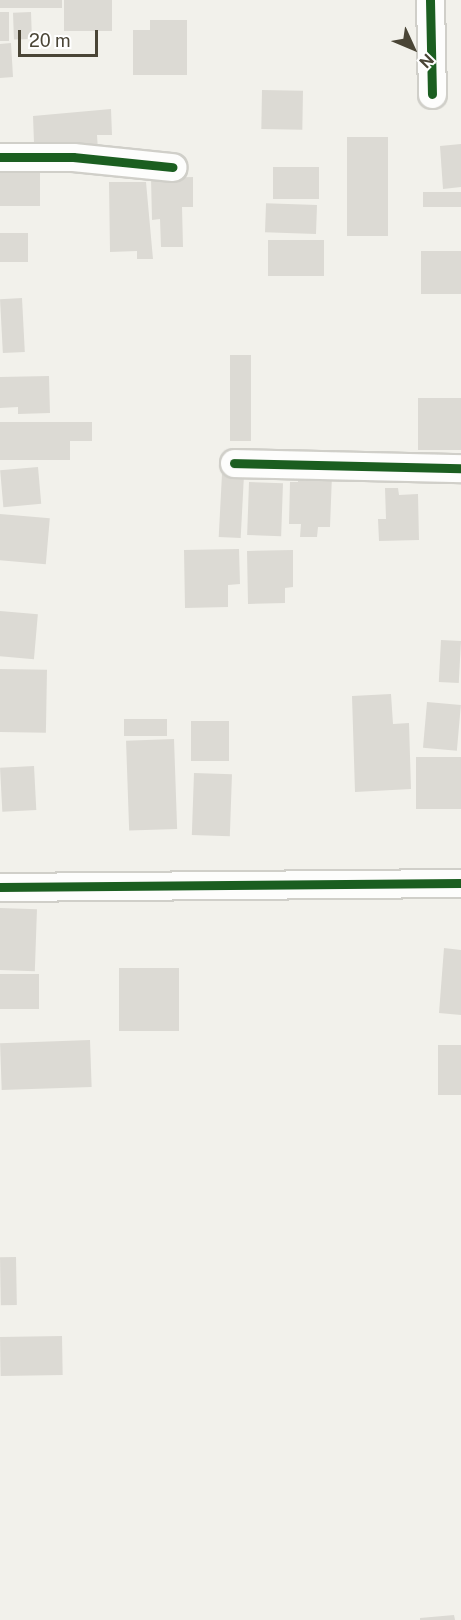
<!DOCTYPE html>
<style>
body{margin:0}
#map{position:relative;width:461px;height:1620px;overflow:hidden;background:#f2f1eb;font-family:"Public Sans",sans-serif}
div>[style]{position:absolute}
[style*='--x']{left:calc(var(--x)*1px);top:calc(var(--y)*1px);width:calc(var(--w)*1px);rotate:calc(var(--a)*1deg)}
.building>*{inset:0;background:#dcdad4;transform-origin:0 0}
.roads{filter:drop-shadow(2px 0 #d0cfc9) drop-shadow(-2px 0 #d0cfc9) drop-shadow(0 2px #d0cfc9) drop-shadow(0 -2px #d0cfc9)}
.street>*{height:27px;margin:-13.5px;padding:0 13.5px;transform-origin:13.5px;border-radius:13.5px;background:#fdfdfc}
.cycleway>*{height:9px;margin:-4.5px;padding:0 4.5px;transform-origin:4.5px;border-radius:4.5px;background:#1b5e20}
span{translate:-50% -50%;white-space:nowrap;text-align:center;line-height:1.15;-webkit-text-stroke:6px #fff;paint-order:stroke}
.north{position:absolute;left:383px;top:18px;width:60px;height:60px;-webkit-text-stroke:4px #fff;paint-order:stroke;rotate:134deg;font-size:16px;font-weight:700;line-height:24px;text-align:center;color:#4a4536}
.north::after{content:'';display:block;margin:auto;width:21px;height:27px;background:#4a4536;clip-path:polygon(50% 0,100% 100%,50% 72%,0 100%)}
.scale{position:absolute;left:18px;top:30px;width:80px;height:27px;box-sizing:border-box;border:3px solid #4a4536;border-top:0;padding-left:8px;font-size:18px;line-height:21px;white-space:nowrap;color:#4a4536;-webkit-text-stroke:4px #fff;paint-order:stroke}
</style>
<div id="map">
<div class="building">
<div style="left:0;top:0;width:62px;height:8px"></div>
<div style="left:64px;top:0;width:48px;height:31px"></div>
<div style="left:0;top:12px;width:9px;height:29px"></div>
<div style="left:31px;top:12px;width:27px;height:18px;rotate:88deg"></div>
<div style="clip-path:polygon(150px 20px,187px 20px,187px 75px,133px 75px,133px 30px,150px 30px)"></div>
<div style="clip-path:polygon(11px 43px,13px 77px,0 78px,0 44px)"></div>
<div style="left:262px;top:90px;width:41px;height:39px;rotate:1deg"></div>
<div style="clip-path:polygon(111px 109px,112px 135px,97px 135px,98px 150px,43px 153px,42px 142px,34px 143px,33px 116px)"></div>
<div style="left:347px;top:137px;width:41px;height:99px"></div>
<div style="clip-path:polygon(461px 144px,461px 187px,443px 189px,440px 146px)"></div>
<div style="left:40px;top:163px;width:43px;height:40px;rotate:90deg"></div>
<div style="left:273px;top:167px;width:46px;height:32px"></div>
<div style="clip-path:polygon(193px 177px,193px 207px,182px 207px,183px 247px,161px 247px,160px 219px,152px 220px,151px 178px)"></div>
<div style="clip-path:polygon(109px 182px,146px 182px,153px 259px,137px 259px,137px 251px,110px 252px)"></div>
<div style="left:423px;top:192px;width:38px;height:15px"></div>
<div style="left:317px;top:205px;width:29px;height:51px;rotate:92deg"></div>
<div style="left:0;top:233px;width:28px;height:29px"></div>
<div style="left:268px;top:240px;width:56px;height:36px"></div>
<div style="left:421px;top:251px;width:40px;height:43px"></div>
<div style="left:22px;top:298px;width:54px;height:22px;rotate:87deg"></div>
<div style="left:230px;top:355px;width:21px;height:86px"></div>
<div style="clip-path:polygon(49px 376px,50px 413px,18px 414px,18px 407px,0 408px,0 377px)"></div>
<div style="left:461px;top:398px;width:52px;height:43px;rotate:90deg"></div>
<div style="clip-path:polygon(0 422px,92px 422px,92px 441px,70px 441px,70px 460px,0 460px)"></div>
<div style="left:38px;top:467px;width:37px;height:38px;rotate:85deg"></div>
<div style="left:222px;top:474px;width:22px;height:63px;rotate:3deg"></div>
<div style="clip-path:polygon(298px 474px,332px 475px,330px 527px,318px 527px,317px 537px,300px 537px,301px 524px,289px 524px,290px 482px,298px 482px)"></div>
<div style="left:249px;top:482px;width:34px;height:53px;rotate:2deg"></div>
<div style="clip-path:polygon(385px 488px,398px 488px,399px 495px,418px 494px,419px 540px,379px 541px,378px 519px,386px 519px)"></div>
<div style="left:0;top:514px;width:50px;height:46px;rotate:5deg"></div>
<div style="clip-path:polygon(239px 549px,240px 584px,228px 585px,228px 607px,185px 608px,184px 550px)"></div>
<div style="clip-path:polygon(293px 550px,293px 587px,285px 588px,285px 603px,248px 604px,247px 551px)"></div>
<div style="left:0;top:611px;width:38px;height:45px;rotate:5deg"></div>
<div style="left:441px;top:640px;width:20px;height:42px;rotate:3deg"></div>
<div style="left:0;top:669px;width:47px;height:63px;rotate:1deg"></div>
<div style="clip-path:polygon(391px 694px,393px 724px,409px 723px,411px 789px,355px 792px,352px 696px)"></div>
<div style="left:427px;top:702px;width:34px;height:46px;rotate:5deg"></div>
<div style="left:124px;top:719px;width:43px;height:17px"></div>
<div style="left:191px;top:721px;width:38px;height:40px"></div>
<div style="left:174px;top:739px;width:90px;height:48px;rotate:88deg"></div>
<div style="left:416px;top:757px;width:45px;height:52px"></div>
<div style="left:34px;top:766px;width:44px;height:34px;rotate:87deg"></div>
<div style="left:194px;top:773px;width:38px;height:62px;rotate:2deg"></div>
<div style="left:0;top:908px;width:37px;height:62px;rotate:2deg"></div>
<div style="clip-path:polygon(444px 948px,461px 950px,461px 1015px,439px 1013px)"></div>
<div style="left:119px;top:968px;width:60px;height:63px"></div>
<div style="left:0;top:974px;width:39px;height:35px"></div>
<div style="left:90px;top:1040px;width:47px;height:90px;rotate:88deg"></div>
<div style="left:461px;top:1045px;width:50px;height:23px;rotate:90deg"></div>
<div style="left:16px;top:1257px;width:48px;height:16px;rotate:89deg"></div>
<div style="left:62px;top:1336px;width:39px;height:62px;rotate:89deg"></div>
<div style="clip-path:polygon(454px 1615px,455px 1620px,420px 1620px,420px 1618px)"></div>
</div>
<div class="roads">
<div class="street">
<div style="--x:430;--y:0;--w:94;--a:88.8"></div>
<div style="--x:0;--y:157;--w:73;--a:0"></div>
<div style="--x:73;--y:157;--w:100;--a:5.8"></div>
<div style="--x:234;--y:463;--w:227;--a:1.3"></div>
<div style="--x:0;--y:887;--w:461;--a:-0.5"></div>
</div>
</div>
<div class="cycleway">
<div style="--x:430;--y:0;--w:94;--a:88.8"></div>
<div style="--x:0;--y:157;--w:73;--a:0"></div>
<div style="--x:73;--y:157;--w:100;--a:5.8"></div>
<div style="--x:234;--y:463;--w:227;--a:1.3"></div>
<div style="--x:0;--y:887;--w:461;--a:-0.5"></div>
</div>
<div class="north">N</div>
<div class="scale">20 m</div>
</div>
